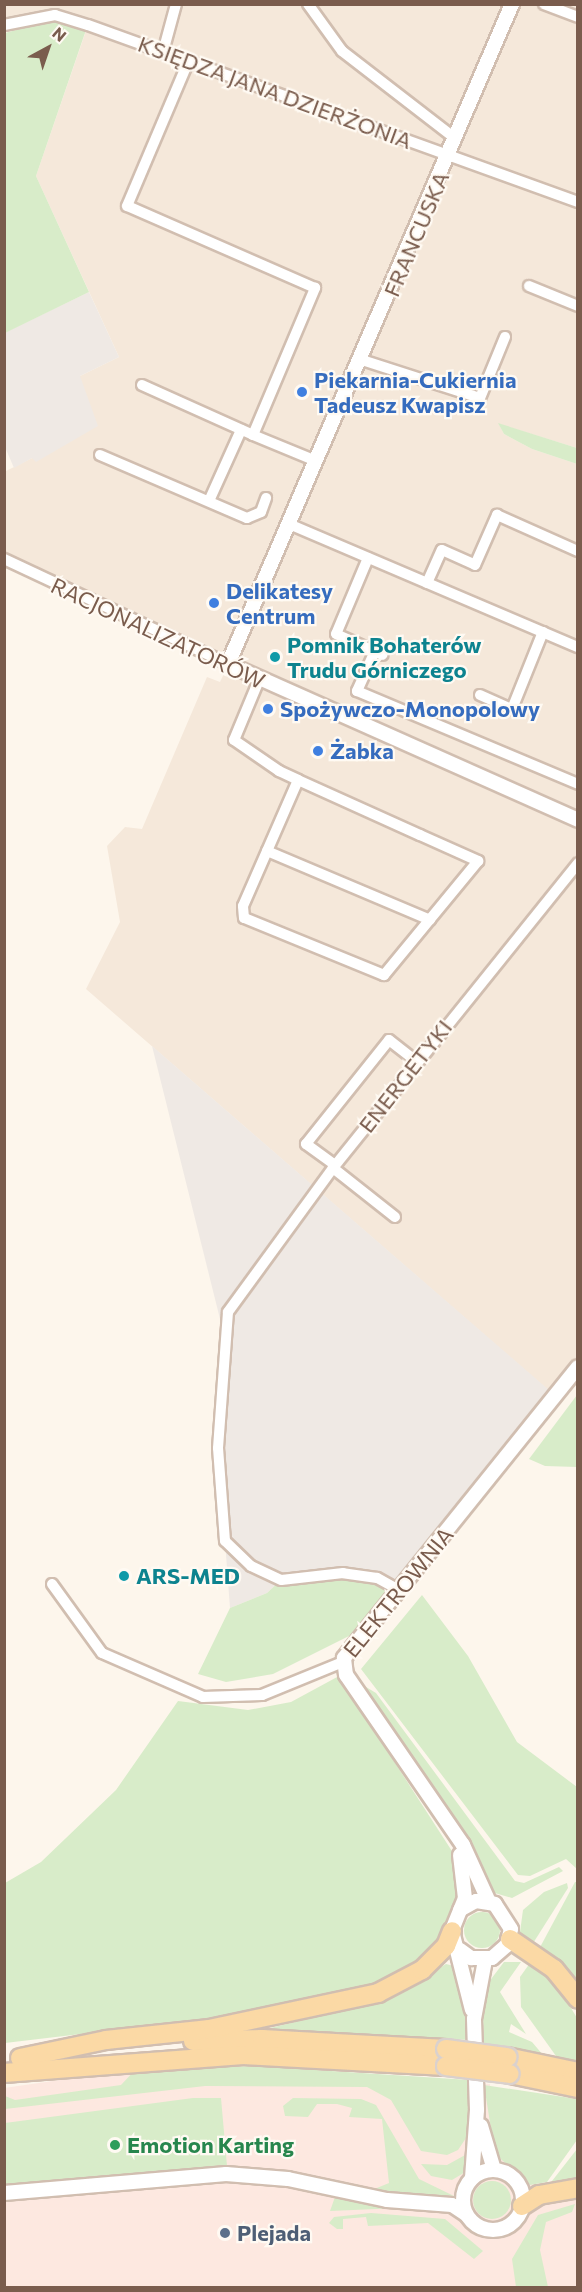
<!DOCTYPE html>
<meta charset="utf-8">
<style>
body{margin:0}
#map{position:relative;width:582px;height:2292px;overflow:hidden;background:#fdf6ec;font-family:Commissioner,sans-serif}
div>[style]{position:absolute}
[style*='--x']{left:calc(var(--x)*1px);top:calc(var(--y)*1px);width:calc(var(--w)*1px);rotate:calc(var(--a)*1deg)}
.residential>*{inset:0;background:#f5e8da}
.commercial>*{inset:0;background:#fde8e0}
.industrial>*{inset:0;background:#efe9e4}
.green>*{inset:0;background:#d8ecc9}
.round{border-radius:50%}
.roads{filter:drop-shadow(2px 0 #d1beb0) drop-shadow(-2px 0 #d1beb0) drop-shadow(0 2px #d1beb0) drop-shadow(0 -2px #d1beb0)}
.minor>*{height:10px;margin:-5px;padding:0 5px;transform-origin:5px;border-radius:5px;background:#fff}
.tertiary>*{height:14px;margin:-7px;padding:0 7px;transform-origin:7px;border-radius:7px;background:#fff}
.tertiary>.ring{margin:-7px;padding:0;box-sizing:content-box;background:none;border:14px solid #fff;border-radius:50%}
.primary>*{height:18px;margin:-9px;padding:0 9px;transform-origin:9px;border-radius:9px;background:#fbd9a5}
.bridges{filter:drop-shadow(2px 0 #dad1cd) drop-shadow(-2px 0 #dad1cd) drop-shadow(0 2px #dad1cd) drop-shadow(0 -2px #dad1cd)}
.primary-bridge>*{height:18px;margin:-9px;padding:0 9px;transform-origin:9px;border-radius:9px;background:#fbd9a5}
.dots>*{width:16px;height:16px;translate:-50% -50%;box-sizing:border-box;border:3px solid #fffaf3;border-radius:50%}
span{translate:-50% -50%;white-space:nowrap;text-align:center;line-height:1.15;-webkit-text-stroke:4.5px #fffaf3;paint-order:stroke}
.street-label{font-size:22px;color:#7a5c4d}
.shop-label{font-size:22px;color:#366cbe;font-weight:700}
.left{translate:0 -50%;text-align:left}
.culture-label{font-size:22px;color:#0d838f;font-weight:700}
.leisure-label{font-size:22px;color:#27864d;font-weight:700}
.service-label{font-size:22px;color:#4e5e75;font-weight:700}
.frame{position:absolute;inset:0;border:6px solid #7a5c4d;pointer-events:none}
.north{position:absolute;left:18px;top:18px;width:60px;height:60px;-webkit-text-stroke:4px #fffaf3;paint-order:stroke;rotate:40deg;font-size:16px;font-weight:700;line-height:24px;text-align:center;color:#7a5c4d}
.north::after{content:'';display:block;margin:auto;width:21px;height:27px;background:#7a5c4d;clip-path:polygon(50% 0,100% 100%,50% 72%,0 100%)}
</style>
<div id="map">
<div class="residential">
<div style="clip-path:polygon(5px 5px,577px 5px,577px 448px,499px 424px,504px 434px,532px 449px,577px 464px,578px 1367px,555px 1396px,86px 989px,120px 922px,107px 846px,125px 827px,142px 829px,207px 677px,220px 682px,228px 665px,5px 559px,4px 472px,32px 458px,80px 376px,119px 357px,36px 176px,88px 25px,55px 15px,5px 25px)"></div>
</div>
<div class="commercial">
<div style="clip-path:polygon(254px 2066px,490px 2084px,491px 2119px,536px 2186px,577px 2177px,577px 2287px,5px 2287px,4px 2088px,150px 2067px)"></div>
</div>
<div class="industrial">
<div style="clip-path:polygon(89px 292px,119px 357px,80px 376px,98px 426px,36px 462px,32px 458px,14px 468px,5px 447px,4px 333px)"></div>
<div style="clip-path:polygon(152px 1046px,550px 1391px,391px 1585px,281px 1580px,267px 1593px,230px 1608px,218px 1448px,224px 1335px)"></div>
</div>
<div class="green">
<div style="clip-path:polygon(54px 20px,86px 30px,36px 176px,89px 292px,5px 333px,5px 33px)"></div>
<div style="clip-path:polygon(498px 423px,577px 448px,577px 464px,532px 449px,504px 434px)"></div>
<div style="clip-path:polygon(577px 1395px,577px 1467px,545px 1466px,529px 1459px)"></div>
<div style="clip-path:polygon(343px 1573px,391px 1585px,351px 1635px,273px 1674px,226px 1682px,198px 1674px,230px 1608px,267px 1593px,281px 1580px)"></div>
<div style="clip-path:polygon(422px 1595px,468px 1656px,517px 1742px,577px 1787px,577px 1869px,566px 1859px,530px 1876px,518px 1875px,361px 1669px)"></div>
<div style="clip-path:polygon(339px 1676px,459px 1862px,458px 1898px,439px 1943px,397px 1975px,361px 1989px,241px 2015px,5px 2043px,5px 1883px,41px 1862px,116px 1790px,178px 1701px,248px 1710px,291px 1702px)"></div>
<div style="clip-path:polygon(361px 1684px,376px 1693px,515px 1881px,524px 1883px,559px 1867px,563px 1871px,512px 1898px,488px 1891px,464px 1837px)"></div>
<div style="clip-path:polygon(575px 1882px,577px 1882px,577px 1990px,538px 1951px)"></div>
<div style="clip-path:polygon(567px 1883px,568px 1888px,530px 1948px,520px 1932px,523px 1910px,544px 1892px)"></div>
<div class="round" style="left:464px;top:1912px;width:36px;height:36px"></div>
<div style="clip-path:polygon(504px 1962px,521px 1962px,500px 1992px,526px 2034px,511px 2024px,509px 2032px,532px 2042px,543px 2055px,484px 2043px,482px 1991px)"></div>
<div style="clip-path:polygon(530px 1963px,556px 1983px,577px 2018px,577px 2061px,556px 2056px,521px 2007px,520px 1977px)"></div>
<div style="clip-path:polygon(446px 1964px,458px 1967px,469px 2040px,266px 2029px,387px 2000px)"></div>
<div style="clip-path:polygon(254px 2066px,470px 2080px,470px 2132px,458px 2150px,447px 2155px,421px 2151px,391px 2100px,367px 2087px,205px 2086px,5px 2109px,5px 2096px,15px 2100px,121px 2085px,136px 2069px)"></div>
<div style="clip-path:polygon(484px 2085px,577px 2099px,577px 2140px,547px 2182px,530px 2185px,495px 2154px)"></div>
<div style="clip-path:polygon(193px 2098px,221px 2098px,227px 2166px,5px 2185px,5px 2123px)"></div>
<div style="clip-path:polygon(293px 2098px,361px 2099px,376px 2105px,419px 2179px,454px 2196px,372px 2190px,389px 2183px,382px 2119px,349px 2117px,352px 2108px,337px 2104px,317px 2104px,308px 2117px,285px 2116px,283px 2106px)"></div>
<div style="clip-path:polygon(577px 2149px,577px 2178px,552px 2183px,552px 2181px)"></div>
<div style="clip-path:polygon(467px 2154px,467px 2171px,452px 2180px,431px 2176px,421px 2164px,447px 2165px)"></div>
<div class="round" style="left:473px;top:2181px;width:38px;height:38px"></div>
<div style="clip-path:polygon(335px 2197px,342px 2198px,400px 2208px,330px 2211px)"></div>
<div style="clip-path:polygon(575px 2204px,572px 2212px,546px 2222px,540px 2250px,548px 2287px,516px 2287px,512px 2259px,538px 2215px)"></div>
<div style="clip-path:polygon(371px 2213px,445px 2219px,483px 2251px,474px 2259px,428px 2223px,368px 2226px,366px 2217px,343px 2219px,343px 2229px,337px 2229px,329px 2223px,334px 2217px)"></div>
</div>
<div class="roads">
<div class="minor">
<div style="--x:308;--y:4;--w:58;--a:54.1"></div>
<div style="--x:342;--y:51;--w:144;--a:37.7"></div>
<div style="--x:544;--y:4;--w:36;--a:21"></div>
<div style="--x:4;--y:25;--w:52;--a:-11.1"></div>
<div style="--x:55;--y:15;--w:34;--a:17"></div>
<div style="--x:88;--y:25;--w:521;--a:19.86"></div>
<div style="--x:163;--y:52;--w:50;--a:-74.8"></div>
<div style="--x:529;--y:286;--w:53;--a:22.2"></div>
<div style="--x:362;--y:360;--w:124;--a:17.9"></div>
<div style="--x:480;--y:398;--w:66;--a:-67.7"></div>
<div style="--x:142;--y:385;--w:122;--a:24.2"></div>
<div style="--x:253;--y:435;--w:160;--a:-67.1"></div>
<div style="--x:315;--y:288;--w:205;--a:-156.4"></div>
<div style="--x:127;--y:206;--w:156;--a:-67"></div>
<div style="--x:253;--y:435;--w:68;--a:22.4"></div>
<div style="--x:100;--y:455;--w:160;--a:23.2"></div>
<div style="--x:247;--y:518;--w:15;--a:-23"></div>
<div style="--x:261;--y:512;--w:15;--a:-70"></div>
<div style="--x:209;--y:501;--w:78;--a:-65.7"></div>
<div style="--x:289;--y:524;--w:314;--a:23.1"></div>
<div style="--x:368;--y:558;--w:82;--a:112.8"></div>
<div style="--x:336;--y:634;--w:51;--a:24.1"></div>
<div style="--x:4;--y:559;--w:247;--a:25.1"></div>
<div style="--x:427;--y:583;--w:36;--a:-66"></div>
<div style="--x:442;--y:550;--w:36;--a:24"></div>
<div style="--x:475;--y:565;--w:55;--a:-66.3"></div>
<div style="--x:497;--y:515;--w:89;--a:24"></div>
<div style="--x:375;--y:651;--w:44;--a:114.2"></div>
<div style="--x:357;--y:691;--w:240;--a:22.8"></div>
<div style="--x:259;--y:680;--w:65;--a:112.6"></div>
<div style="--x:234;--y:740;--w:55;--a:34.6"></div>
<div style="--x:279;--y:771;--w:21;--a:25"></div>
<div style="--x:298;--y:780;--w:134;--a:24.3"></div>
<div style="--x:420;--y:835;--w:64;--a:24.1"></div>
<div style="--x:478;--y:861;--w:148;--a:129.5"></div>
<div style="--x:384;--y:975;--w:151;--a:-157.8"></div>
<div style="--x:244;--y:918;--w:12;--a:-95"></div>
<div style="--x:243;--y:906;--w:137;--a:-66.4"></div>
<div style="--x:480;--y:695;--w:35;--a:24"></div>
<div style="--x:512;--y:709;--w:83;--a:-68.1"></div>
<div style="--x:267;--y:851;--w:177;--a:22.9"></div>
<div style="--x:335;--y:1165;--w:36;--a:-144"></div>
<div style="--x:306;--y:1144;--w:133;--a:-51.4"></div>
<div style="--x:389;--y:1040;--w:34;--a:38"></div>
<div style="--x:333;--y:1168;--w:79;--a:38.3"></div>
<div style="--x:52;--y:1584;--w:85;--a:54.1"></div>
<div style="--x:102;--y:1653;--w:110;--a:23.5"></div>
<div style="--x:203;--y:1697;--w:59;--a:-1.9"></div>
<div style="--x:262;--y:1695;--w:87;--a:-22.2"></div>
<div style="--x:399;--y:1590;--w:25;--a:-151"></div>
<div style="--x:377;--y:1578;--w:34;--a:-172"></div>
<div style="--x:343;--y:1573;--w:62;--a:173.6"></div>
<div style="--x:281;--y:1580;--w:33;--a:-155"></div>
<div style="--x:251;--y:1566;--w:36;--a:-136"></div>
<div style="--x:225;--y:1541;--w:93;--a:-94.3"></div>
<div style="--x:218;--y:1448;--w:136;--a:-85.8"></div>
<div style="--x:228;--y:1312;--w:178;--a:-53.9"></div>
<div style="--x:333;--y:1168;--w:391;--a:-51.2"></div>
</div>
<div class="tertiary">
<div style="--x:512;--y:4;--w:719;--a:113.28"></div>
<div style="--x:228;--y:664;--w:383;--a:24"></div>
<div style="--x:460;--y:1855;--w:43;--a:83.4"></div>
<div style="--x:465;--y:1898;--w:35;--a:112"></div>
<div style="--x:452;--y:1931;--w:81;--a:75.8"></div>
<div style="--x:489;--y:1902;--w:63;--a:-114.5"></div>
<div style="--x:463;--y:1845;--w:206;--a:-124.5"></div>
<div style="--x:346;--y:1675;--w:17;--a:-97"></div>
<div style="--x:344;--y:1658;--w:373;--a:-51.2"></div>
<div style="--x:460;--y:1950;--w:14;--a:36"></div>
<div style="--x:471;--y:1958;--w:21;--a:0"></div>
<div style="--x:492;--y:1958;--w:20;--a:-41"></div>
<div style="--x:507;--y:1945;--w:16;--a:-76"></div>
<div style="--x:511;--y:1929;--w:30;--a:-123"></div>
<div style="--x:495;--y:1904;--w:19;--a:-171"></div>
<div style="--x:476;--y:1901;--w:18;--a:151"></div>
<div style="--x:481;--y:2126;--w:46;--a:73.5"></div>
<div class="ring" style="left:463px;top:2170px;width:46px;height:46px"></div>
<div style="--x:472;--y:2178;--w:68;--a:-85.8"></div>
<div style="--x:477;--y:2110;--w:91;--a:-91.9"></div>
<div style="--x:474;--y:2019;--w:60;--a:-79.4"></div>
<div style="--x:4;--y:2193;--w:223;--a:-4.9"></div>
<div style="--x:226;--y:2174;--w:62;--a:4.6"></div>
<div style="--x:288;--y:2179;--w:101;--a:12"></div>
<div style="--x:387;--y:2200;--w:65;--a:4.4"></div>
<div style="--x:452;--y:2205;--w:17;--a:33"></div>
</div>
<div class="primary">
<div style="--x:510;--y:1939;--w:53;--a:34.3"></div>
<div style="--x:554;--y:1969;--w:38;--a:51"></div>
<div style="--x:193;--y:2041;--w:69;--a:-1.7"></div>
<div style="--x:262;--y:2039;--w:184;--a:3.1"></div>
<div style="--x:507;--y:2057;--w:73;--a:11.9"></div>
<div style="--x:20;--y:2058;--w:88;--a:-11.8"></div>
<div style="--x:106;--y:2040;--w:104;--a:-6.1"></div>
<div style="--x:209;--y:2029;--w:173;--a:-12"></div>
<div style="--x:378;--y:1993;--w:50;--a:-27.6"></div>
<div style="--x:422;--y:1970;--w:34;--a:-45"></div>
<div style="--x:446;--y:1946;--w:16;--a:-68"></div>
<div style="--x:4;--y:2073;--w:240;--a:-4.3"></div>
<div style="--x:243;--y:2055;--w:203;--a:3.1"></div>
<div style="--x:510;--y:2074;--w:69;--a:11.6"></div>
<div style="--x:522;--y:2206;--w:20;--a:-33"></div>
<div style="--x:539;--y:2195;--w:40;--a:-10"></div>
</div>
</div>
<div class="bridges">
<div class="primary-bridge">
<div style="--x:446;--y:2049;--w:62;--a:7.5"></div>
<div style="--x:446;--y:2066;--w:64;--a:7.1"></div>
</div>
</div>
<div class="dots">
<div style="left:302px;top:392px;background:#3f7fe0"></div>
<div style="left:214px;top:603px;background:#3f7fe0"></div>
<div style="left:275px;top:657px;background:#0f9aa8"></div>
<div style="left:268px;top:709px;background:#3f7fe0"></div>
<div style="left:318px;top:751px;background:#3f7fe0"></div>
<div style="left:124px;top:1576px;background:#0f9aa8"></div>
<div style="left:115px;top:2145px;background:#2e9e5b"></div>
<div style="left:225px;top:2233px;background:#5c6f8a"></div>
</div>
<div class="street-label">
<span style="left:275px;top:92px;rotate:20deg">KSIĘDZA JANA DZIERŻONIA</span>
<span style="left:416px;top:234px;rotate:-67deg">FRANCUSKA</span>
<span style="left:158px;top:633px;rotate:25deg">RACJONALIZATORÓW</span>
<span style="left:405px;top:1076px;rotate:-52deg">ENERGETYKI</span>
<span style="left:398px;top:1592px;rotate:-51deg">ELEKTROWNIA</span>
</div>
<div class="shop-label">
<span class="left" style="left:314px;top:392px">Piekarnia-Cukiernia<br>Tadeusz Kwapisz</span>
<span class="left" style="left:226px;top:603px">Delikatesy<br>Centrum</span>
<span class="left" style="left:280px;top:709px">Spożywczo-Monopolowy</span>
<span class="left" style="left:330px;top:751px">Żabka</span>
</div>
<div class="culture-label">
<span class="left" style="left:287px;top:657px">Pomnik Bohaterów<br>Trudu Górniczego</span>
<span class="left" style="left:136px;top:1576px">ARS-MED</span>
</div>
<div class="leisure-label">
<span class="left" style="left:127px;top:2145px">Emotion Karting</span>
</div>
<div class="service-label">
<span class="left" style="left:237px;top:2233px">Plejada</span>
</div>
<div class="frame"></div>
<div class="north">N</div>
</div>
